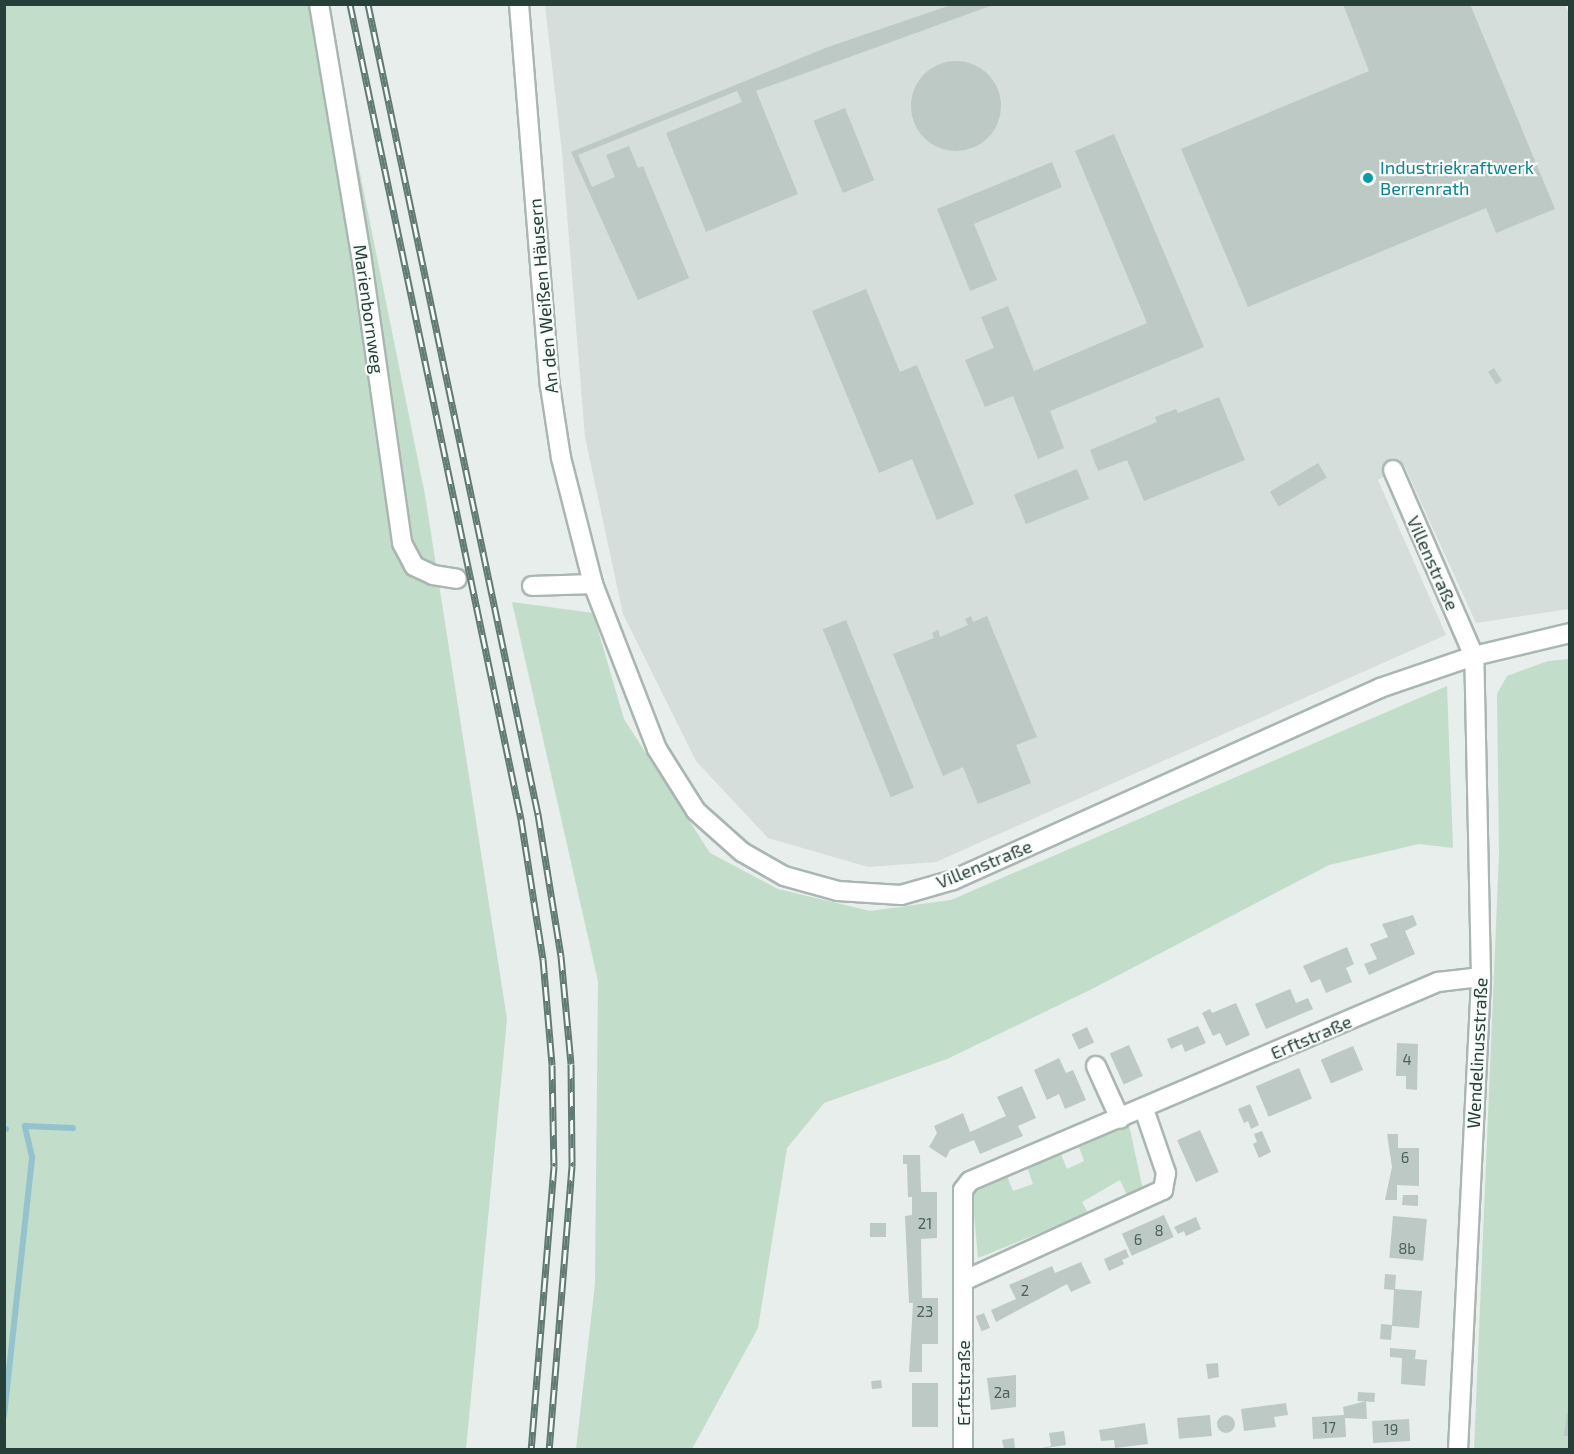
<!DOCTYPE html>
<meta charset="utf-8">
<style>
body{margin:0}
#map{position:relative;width:1574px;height:1454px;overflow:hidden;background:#e7eeeb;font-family:"Exo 2",sans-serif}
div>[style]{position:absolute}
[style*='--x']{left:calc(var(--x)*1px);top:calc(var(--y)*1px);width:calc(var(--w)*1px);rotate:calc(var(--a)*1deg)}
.built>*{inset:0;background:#d5deda}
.green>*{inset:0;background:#c2ddca}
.stream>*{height:6px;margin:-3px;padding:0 3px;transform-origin:3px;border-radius:3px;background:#95c3cd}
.building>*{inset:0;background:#bcc9c4;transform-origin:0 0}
.round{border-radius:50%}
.roads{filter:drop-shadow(2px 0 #aab6b2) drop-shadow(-2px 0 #aab6b2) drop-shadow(0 2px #aab6b2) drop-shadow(0 -2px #aab6b2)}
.street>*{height:18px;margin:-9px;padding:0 9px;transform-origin:9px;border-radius:9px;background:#fff}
.secondary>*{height:18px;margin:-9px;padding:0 9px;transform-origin:9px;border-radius:9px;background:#fff}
.rail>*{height:7px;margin-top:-3.5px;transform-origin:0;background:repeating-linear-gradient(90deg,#f7fbf9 0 14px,#627a74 0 28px);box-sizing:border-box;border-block:2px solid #627a74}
.dots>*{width:16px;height:16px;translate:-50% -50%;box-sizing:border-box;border:3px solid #f7fbf9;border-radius:50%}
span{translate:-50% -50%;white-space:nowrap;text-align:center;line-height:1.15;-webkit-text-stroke:4.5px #f7fbf9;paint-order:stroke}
.number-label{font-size:15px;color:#4c625c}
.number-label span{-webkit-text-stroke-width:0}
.culture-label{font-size:18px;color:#0d838f}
.left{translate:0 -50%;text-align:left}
.street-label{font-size:18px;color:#273f39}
.frame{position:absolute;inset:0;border:6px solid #273f39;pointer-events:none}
</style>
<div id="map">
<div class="built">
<div style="clip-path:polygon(545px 5px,1565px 5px,1570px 16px,1569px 609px,1476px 623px,1404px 465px,1378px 480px,1446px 635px,936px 862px,868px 867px,768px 838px,696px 761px,623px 614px,585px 437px,562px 152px)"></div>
</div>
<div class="green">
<div style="clip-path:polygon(5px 5px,326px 5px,425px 495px,507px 1019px,466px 1449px,5px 1450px)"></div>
<div style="clip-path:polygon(512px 602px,593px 613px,624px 719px,710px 853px,778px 889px,870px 911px,951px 900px,1447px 686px,1453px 848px,1419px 844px,1329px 865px,1092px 989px,947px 1059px,824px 1103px,787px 1148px,758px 1328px,692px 1449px,576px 1449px,595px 1284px,598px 981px)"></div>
<div style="clip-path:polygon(1569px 659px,1569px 1449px,1474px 1450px,1499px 854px,1497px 694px,1507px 676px,1548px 661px)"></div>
<div style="clip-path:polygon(1129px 1125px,1143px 1190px,1127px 1195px,1120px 1180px,1082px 1202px,1088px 1213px,978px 1258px,972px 1192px,1007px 1176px,1013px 1191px,1033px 1184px,1027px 1167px,1060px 1152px,1067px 1169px,1084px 1161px,1079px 1147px)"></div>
</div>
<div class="stream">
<div style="--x:4;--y:1129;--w:2;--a:0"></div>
<div style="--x:4;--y:1416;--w:261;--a:-83.8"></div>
<div style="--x:32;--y:1157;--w:32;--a:-103"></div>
<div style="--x:25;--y:1126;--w:48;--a:2.4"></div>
</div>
<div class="building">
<div style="clip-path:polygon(954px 4px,993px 5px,756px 91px,798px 194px,706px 232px,666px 133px,742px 102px,737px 91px,578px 155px,592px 187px,615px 177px,606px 155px,629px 146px,638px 168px,643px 166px,689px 278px,638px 300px,571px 152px,828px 47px)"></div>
<div style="clip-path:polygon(1343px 4px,1470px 4px,1555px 209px,1496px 233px,1486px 208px,1248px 307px,1181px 149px,1369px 71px)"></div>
<div class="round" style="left:911px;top:61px;width:90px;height:90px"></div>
<div style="left:845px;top:108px;width:78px;height:34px;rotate:68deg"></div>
<div style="clip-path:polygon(1114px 134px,1204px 347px,1050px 411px,1064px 448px,1038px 459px,1013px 396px,985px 407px,965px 360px,994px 348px,981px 317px,1008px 306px,1034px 371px,1147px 323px,1075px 151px)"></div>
<div style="clip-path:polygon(1052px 162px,1062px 187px,974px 224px,997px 280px,970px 291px,937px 209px)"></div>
<div style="clip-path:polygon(866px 289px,900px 372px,917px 365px,974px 504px,937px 520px,912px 459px,879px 473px,812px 311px)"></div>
<div style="left:1494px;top:368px;width:15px;height:7px;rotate:58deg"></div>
<div style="clip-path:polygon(1219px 397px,1245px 460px,1144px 501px,1127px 460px,1098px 471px,1090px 450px,1157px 422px,1155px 417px,1176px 409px,1178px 413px)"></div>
<div style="left:1318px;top:463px;width:17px;height:56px;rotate:59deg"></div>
<div style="left:1077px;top:469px;width:32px;height:68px;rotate:68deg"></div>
<div style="clip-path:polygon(971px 616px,973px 622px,987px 616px,1037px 737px,1016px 745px,1031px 783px,978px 804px,963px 767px,943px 776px,893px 654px,934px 638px,932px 633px,938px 630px,940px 637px,968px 625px,965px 619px)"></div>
<div style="left:846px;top:620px;width:181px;height:25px;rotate:68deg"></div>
<div style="clip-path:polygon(1413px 915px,1417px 925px,1405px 931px,1415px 954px,1369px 975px,1364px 964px,1377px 959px,1370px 944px,1388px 937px,1382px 924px)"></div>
<div style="clip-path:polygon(1347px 947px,1354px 964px,1346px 968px,1352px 982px,1326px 993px,1320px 979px,1311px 983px,1303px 966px)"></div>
<div style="clip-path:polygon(1290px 989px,1296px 1003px,1308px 998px,1313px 1009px,1266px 1029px,1255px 1004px)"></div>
<div style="clip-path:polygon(1236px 1003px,1250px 1035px,1226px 1046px,1220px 1033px,1213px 1036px,1202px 1013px,1210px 1009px,1212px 1013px)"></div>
<div style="clip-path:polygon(1198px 1026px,1206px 1043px,1185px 1052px,1182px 1044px,1171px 1049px,1167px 1039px)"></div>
<div style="left:1087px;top:1027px;width:17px;height:17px;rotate:65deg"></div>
<div style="clip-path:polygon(1397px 1043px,1418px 1044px,1417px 1090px,1406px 1089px,1406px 1076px,1396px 1076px)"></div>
<div style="left:1129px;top:1045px;width:34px;height:21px;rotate:66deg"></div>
<div style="left:1353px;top:1046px;width:26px;height:35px;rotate:67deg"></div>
<div style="clip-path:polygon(1059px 1058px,1066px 1073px,1073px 1070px,1086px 1100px,1065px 1109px,1059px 1094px,1047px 1100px,1034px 1070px)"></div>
<div style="left:1299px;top:1068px;width:33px;height:47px;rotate:67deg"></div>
<div style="clip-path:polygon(1022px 1086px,1036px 1118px,1018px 1126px,1023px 1136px,980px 1154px,974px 1140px,950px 1150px,946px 1158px,929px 1147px,937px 1133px,934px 1126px,963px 1113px,970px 1132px,1006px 1116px,997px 1097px)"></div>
<div style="clip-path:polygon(1250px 1104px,1259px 1125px,1251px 1129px,1248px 1121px,1244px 1123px,1238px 1109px)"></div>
<div style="left:1200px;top:1130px;width:46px;height:25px;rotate:66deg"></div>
<div style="clip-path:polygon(1262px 1131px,1271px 1152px,1259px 1158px,1253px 1144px,1257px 1142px,1254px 1134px)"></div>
<div style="clip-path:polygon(1387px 1134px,1398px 1134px,1398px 1148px,1419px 1148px,1419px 1186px,1397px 1185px,1397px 1200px,1385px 1200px,1392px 1167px)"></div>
<div style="clip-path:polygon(903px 1155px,920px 1155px,921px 1192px,937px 1192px,937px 1238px,921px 1239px,922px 1298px,938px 1298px,938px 1344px,922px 1344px,922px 1372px,909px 1372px,913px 1303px,909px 1303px,905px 1216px,912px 1215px,912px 1197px,908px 1197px,907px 1164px,903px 1164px)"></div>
<div style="clip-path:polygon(1403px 1195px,1418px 1195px,1418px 1206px,1402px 1205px)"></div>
<div style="left:1164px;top:1215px;width:24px;height:46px;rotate:66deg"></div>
<div style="left:1393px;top:1216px;width:34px;height:42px;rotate:5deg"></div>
<div style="clip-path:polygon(1196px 1217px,1201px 1229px,1186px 1236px,1184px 1231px,1178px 1234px,1174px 1227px)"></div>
<div style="left:870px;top:1223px;width:16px;height:14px"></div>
<div style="clip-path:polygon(1126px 1249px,1129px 1257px,1122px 1260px,1124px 1264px,1109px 1271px,1104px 1259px)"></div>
<div style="clip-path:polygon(1081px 1262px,1091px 1283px,1071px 1292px,1067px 1284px,996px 1322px,991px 1310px,1016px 1299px,1009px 1285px,1052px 1266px,1055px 1273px)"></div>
<div style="clip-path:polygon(1385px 1274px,1396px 1275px,1395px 1289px,1422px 1291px,1419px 1328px,1392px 1326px,1391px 1340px,1380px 1339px,1381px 1324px,1392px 1325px,1394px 1290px,1384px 1289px)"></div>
<div style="left:984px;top:1313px;width:16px;height:9px;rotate:68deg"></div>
<div style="clip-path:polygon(1390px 1348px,1416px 1350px,1415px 1359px,1427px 1360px,1425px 1386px,1401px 1384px,1402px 1358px,1390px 1357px)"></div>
<div style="clip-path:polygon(1218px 1363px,1219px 1377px,1208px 1379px,1206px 1364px)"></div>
<div style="clip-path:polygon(1016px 1375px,1016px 1407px,991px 1410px,987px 1378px)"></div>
<div style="left:881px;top:1380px;width:8px;height:10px;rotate:83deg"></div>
<div style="left:912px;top:1383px;width:26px;height:44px"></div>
<div style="left:1358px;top:1392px;width:17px;height:9px;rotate:3deg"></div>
<div style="clip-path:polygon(1366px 1401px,1367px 1419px,1345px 1418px,1346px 1437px,1313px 1439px,1312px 1417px,1344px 1415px,1343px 1407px)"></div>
<div style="clip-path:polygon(1286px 1403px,1288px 1415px,1274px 1417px,1276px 1427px,1244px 1431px,1241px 1409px)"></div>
<div style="clip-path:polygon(1567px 1413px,1569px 1414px,1569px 1436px,1564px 1436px)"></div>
<div class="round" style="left:1217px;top:1415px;width:18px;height:18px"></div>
<div style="left:1210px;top:1415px;width:21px;height:33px;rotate:85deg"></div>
<div style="left:1409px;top:1419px;width:22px;height:37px;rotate:87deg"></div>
<div style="clip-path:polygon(1145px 1423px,1148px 1444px,1115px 1448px,1114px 1440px,1101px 1441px,1099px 1430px)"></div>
<div style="clip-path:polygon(1064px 1431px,1066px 1445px,1038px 1449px,1051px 1446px,1049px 1433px)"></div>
<div style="clip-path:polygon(1014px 1438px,1015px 1449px,1004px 1449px,1002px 1440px)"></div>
</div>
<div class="roads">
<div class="street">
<div style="--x:319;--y:4;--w:254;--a:80.5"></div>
<div style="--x:361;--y:254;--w:292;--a:81.9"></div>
<div style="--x:402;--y:543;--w:26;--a:62"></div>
<div style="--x:414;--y:566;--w:21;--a:25"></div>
<div style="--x:433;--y:575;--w:24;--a:9"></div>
<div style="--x:1393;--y:470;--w:203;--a:66.5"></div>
<div style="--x:532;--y:586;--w:61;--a:-1.9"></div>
<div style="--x:1096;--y:1066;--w:58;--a:65.6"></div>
<div style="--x:963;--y:1281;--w:220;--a:-24.5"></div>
<div style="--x:1163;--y:1190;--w:17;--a:-80"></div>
<div style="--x:1166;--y:1173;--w:68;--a:-109"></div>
<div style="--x:963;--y:1450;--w:260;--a:-90"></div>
<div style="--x:963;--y:1190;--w:11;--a:-52"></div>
<div style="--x:970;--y:1181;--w:509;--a:-23.04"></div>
<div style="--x:1438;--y:982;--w:43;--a:-6.6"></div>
</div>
<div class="secondary">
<div style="--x:519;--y:4;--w:383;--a:85.4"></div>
<div style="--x:550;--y:386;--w:73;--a:81.3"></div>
<div style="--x:561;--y:458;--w:130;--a:75.7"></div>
<div style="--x:593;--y:584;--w:177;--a:68.8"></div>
<div style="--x:657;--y:749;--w:73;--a:57.8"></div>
<div style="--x:696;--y:811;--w:62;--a:41.7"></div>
<div style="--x:742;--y:852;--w:48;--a:29.7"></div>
<div style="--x:784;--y:876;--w:56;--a:15.5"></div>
<div style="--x:838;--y:891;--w:63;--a:3.6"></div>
<div style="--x:901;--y:895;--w:54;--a:-16.1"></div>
<div style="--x:953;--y:880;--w:468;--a:-24.2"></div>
<div style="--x:1380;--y:688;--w:99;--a:-18.8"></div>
<div style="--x:1474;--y:656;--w:99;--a:-13.5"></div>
<div style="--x:1458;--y:1450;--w:474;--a:-87.2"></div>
<div style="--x:1481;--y:977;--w:321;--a:-91.2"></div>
</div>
</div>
<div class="rail">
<div style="--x:350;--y:4;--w:833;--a:78.15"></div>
<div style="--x:521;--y:819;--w:142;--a:81.1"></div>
<div style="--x:543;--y:959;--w:106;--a:85.1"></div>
<div style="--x:552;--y:1065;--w:101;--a:88.9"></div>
<div style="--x:554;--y:1166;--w:285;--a:94.6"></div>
<div style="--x:368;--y:4;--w:828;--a:78.15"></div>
<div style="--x:538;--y:814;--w:144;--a:80.8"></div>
<div style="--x:561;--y:956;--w:108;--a:84.7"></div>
<div style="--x:571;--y:1064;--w:102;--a:89.4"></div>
<div style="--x:572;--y:1166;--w:285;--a:94.6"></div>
</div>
<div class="dots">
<div style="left:1368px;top:178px;background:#0f9aa8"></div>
</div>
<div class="number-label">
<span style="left:1407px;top:1060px">4</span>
<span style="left:1405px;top:1158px">6</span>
<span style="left:925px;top:1224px">21</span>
<span style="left:1159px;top:1231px">8</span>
<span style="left:1138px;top:1240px">6</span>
<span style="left:1407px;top:1249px">8b</span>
<span style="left:1025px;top:1291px">2</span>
<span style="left:925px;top:1312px">23</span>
<span style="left:1002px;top:1393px">2a</span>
<span style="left:1329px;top:1428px">17</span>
<span style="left:1391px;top:1430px">19</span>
</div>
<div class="culture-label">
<span class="left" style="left:1380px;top:178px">Industriekraftwerk<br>Berrenrath</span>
</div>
<div class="street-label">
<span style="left:543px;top:296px;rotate:-95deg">An den Weißen Häusern</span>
<span style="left:369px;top:309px;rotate:82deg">Marienbornweg</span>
<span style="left:1433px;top:563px;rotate:66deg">Villenstraße</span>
<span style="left:984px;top:864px;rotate:-22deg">Villenstraße</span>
<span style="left:1311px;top:1037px;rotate:-23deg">Erftstraße</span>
<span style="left:1477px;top:1053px;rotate:-87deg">Wendelinusstraße</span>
<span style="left:963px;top:1383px;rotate:-90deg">Erftstraße</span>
</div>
<div class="frame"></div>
</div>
